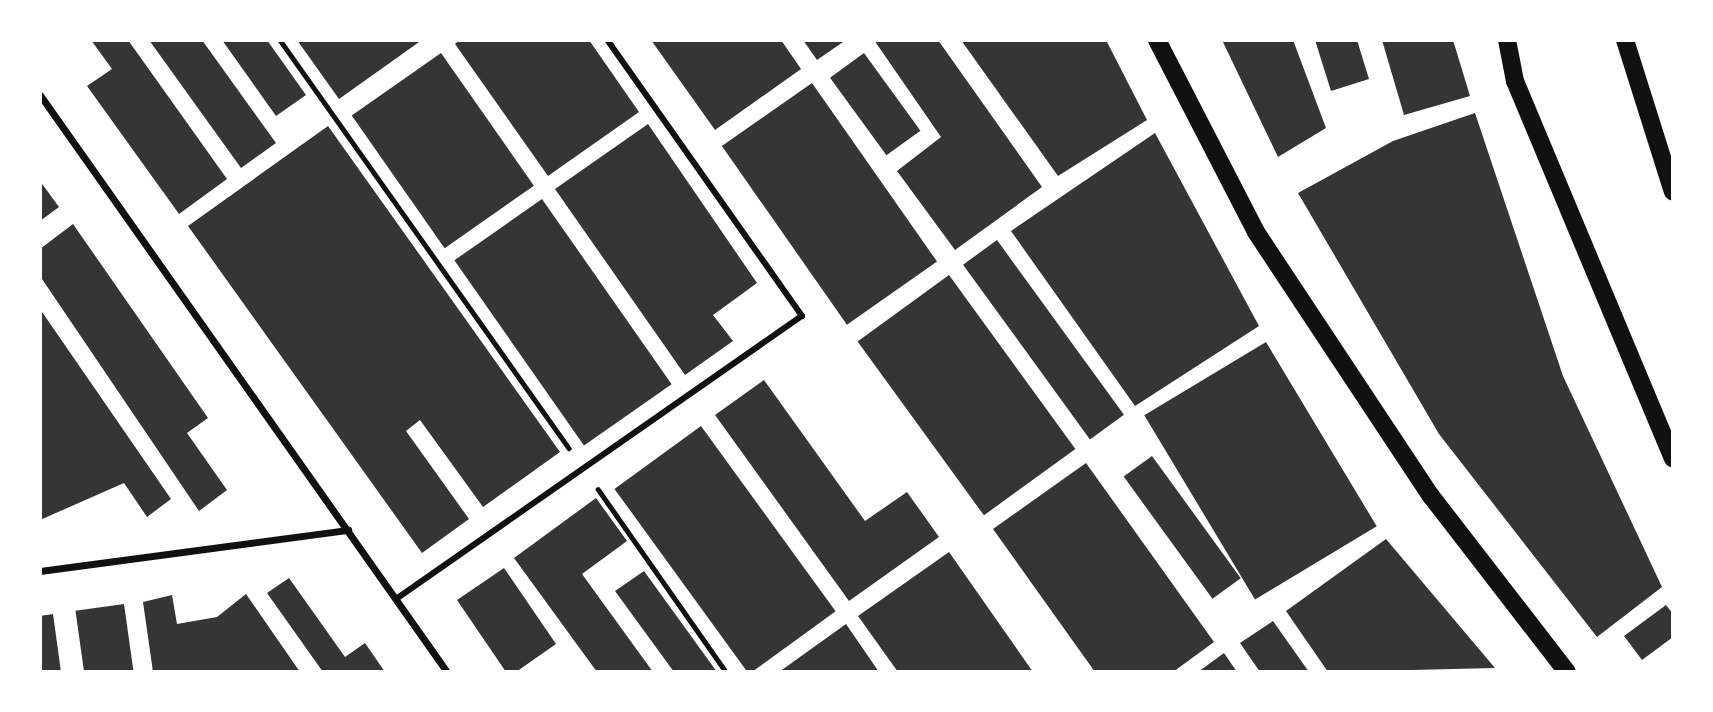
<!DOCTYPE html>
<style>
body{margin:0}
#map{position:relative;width:1713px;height:712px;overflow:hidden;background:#fff;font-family:"Zilla Slab",serif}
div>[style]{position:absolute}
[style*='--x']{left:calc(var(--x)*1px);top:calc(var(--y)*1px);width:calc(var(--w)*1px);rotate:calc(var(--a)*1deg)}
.building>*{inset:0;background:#353535;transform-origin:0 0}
.path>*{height:4.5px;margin:-2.25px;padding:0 2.25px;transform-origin:2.25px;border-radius:2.25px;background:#111}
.pedestrian>*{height:6px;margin:-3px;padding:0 3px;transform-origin:3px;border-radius:3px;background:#111}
.minor>*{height:7px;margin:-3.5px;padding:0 3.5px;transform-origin:3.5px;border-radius:3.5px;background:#111}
.primary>*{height:18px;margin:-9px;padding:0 9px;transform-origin:9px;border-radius:9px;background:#111}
span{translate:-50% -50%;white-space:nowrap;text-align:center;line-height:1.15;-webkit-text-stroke:6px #fff;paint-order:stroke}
.frame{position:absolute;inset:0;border:42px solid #fff;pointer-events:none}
</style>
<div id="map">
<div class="building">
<div style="clip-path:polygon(91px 40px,128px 40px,227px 179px,179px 214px,87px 86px,112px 69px)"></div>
<div style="clip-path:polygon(149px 40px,202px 40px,276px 143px,241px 168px)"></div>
<div style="clip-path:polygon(222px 40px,267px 40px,306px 95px,276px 116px)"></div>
<div style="clip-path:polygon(297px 40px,422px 40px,339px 99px)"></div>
<div style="clip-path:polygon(460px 40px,589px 40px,639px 112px,548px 176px,455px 44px)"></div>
<div style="clip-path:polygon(651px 40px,781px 40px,801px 69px,715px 130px)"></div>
<div style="clip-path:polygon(803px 40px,846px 40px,817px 60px)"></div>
<div style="clip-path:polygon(874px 40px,938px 40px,1042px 187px,955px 250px,897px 171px,941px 137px)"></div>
<div style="clip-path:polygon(961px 40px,1106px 40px,1147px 120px,1058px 176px)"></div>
<div style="clip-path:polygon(1222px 40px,1293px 40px,1326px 128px,1278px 157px)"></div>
<div style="clip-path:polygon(1315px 40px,1357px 40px,1369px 79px,1331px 91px)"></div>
<div style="clip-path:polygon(1382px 40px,1453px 40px,1470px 96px,1404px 115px)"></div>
<div style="left:441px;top:53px;width:162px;height:109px;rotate:55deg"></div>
<div style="left:864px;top:53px;width:96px;height:42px;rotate:54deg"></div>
<div style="left:812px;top:83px;width:218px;height:110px;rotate:55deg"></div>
<div style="clip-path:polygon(1475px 113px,1563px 376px,1662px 587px,1597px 637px,1439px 434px,1298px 193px,1393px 141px)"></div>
<div style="clip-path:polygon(648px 124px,757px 283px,713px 315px,733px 341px,685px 375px,555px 189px)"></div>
<div style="clip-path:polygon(328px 126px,560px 452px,483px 507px,420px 420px,406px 431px,469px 519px,422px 553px,188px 226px)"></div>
<div style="clip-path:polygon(1155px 133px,1259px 326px,1135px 406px,1011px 231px)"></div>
<div style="clip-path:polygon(40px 181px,59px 207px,40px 221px)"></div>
<div style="left:542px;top:199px;width:226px;height:107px;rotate:55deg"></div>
<div style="clip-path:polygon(73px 224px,208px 418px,187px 433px,227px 490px,199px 511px,40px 276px,40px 249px)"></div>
<div style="left:997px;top:240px;width:216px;height:42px;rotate:54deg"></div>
<div style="left:949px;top:275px;width:215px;height:113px;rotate:54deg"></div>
<div style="clip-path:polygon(40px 309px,171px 499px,147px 517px,124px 483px,40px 520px)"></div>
<div style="left:1266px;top:342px;width:215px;height:142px;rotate:59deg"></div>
<div style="clip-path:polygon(764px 380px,865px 521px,907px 492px,939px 537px,849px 601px,715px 415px)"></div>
<div style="left:701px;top:426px;width:229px;height:107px;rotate:54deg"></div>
<div style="left:1152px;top:456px;width:151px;height:35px;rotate:54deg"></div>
<div style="clip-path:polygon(1086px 463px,1214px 642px,1173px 672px,1095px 672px,993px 529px)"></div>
<div style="clip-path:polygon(596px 498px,627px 541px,582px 574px,653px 672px,597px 672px,514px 558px)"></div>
<div style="clip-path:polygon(1386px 539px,1495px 668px,1328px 672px,1286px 611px)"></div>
<div style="clip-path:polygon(949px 552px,1033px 672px,898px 672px,858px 616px)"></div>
<div style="clip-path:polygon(504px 568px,556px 644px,516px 672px,506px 672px,457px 600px)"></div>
<div style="clip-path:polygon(644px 571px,717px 672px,674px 672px,615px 591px)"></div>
<div style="clip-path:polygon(289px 578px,345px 657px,365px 643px,385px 672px,323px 672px,267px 593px)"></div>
<div style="clip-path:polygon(246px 594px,300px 672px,153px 672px,143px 602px,172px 595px,177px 624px,217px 617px)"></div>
<div style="left:124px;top:604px;width:69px;height:49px;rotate:82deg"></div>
<div style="clip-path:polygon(1666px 605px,1673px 614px,1673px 637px,1642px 660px,1624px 636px)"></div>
<div style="clip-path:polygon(53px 614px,61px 672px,40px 672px,40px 616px)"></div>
<div style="clip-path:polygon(1273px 621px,1309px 672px,1260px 672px,1240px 643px)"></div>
<div style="clip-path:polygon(846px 624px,879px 672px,779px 672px)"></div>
<div style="clip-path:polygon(1224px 653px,1237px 672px,1198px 672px)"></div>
</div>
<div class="path">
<div style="--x:280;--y:40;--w:500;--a:54.7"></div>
<div style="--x:598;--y:489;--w:223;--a:55"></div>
</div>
<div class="pedestrian">
<div style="--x:396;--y:599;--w:495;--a:-34.9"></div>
<div style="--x:802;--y:316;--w:338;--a:-125.2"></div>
</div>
<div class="minor">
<div style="--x:40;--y:95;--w:706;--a:54.8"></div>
<div style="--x:40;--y:571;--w:311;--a:-7.6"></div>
</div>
<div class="primary">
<div style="--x:1157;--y:40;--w:216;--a:62.7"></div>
<div style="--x:1256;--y:232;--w:317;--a:56.5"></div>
<div style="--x:1431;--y:496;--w:222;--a:52.3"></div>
<div style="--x:1507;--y:40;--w:42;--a:79"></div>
<div style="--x:1515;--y:81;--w:409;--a:67.3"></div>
<div style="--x:1625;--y:40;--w:159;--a:72.5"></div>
</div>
<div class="frame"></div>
</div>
